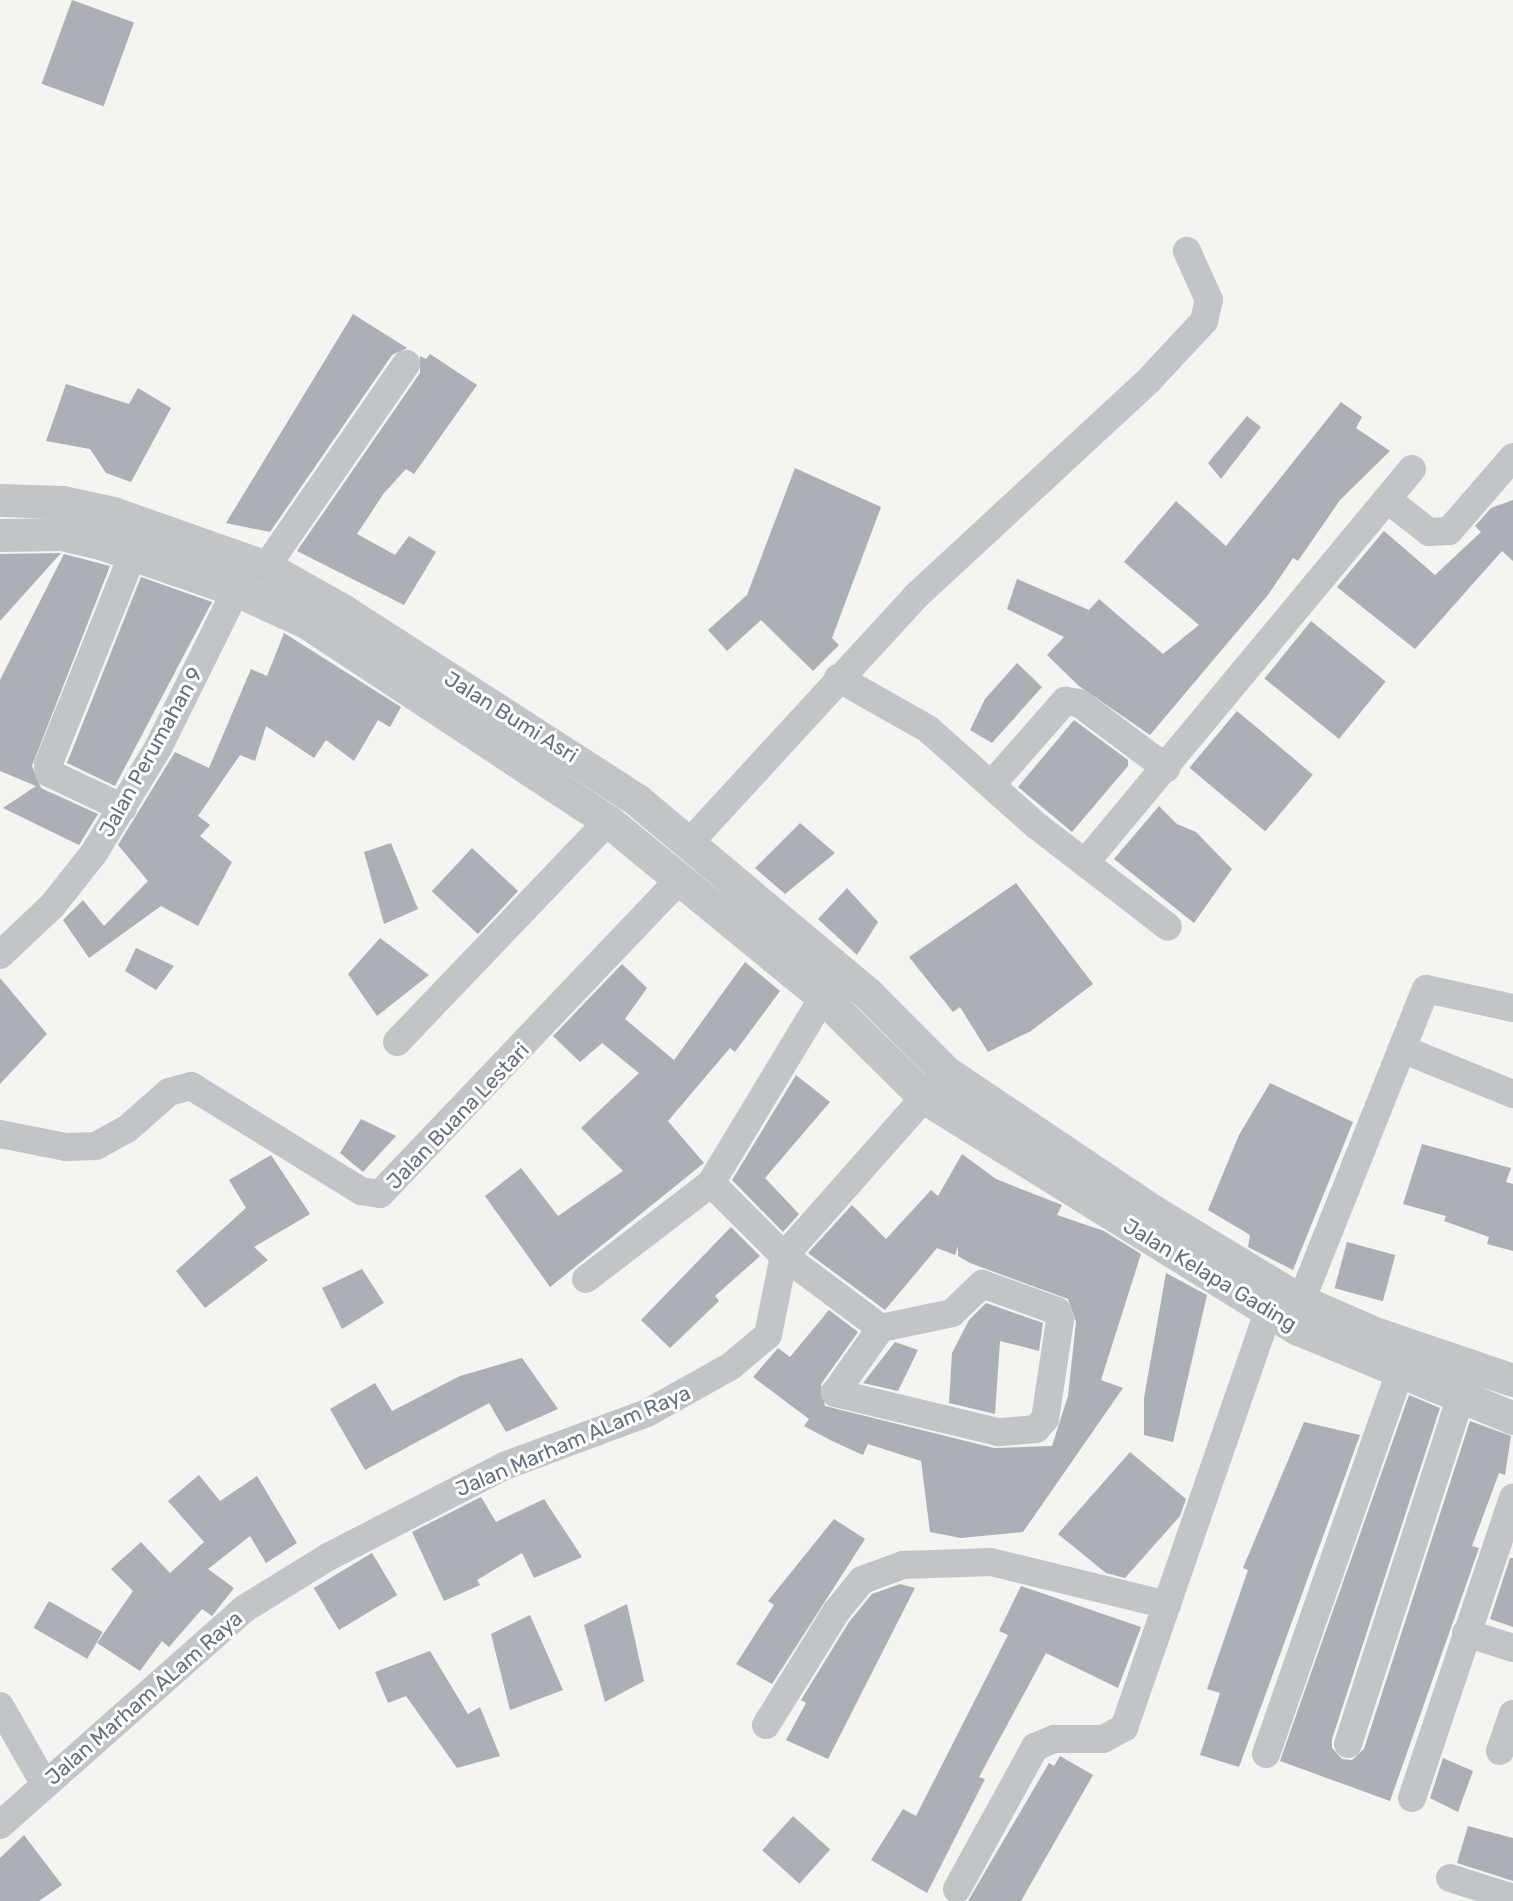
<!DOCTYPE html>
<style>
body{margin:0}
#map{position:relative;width:1513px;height:1901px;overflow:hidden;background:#f4f4f0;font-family:Rubik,sans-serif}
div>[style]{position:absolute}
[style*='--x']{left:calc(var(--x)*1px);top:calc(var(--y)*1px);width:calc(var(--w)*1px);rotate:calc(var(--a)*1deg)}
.building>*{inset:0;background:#aab0b6;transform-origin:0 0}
.minor>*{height:28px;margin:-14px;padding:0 14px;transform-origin:14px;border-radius:14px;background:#c1c5c8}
.tertiary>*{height:33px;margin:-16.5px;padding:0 16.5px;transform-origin:16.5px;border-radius:16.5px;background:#c1c5c8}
span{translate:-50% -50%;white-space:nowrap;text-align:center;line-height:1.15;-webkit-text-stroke:6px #fff;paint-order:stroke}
.street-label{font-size:21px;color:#637281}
</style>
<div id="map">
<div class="building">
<div style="left:72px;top:0;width:66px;height:89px;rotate:20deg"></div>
<div style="clip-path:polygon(353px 314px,407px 348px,392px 355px,270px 532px,226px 523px)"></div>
<div style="clip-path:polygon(430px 354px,477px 385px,414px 474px,406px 469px,384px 493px,357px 534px,395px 555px,409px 536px,436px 552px,404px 605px,297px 551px,420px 373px,420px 356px,426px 359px)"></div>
<div style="clip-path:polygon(66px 384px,129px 404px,138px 388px,171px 408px,131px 482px,106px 473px,90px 449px,46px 441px)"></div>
<div style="clip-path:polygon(1341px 402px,1362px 417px,1356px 428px,1390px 451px,1340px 500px,1298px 561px,1293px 558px,1268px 595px,1150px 735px,1079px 686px,1047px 655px,1064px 637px,1007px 609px,1017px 579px,1089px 610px,1099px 599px,1163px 654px,1199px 625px,1124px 562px,1176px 501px,1226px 546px)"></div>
<div style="clip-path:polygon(1247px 416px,1261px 427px,1221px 479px,1208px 463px)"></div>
<div style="clip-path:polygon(795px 468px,881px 507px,832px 638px,839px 645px,813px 671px,761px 620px,727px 651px,708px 630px,747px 595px)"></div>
<div style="clip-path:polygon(1513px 500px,1513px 561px,1502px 551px,1415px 649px,1337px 587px,1384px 531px,1435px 575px,1481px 532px,1475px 526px,1491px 508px)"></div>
<div style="clip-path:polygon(61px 553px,0 621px,0 554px)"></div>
<div style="clip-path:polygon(64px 554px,110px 566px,32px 766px,41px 788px,98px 814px,79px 845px,3px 808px,36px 786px,0 771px,0 680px)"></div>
<div style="clip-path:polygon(141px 577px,212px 602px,115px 786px,67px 763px)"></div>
<div style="left:1311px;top:621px;width:96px;height:74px;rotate:39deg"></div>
<div style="clip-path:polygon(284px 633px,401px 707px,390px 727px,378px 720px,354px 761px,326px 740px,314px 758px,266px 726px,255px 761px,240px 755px,198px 816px,210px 825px,200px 836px,232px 862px,198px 926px,161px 906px,89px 958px,63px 920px,83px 900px,104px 926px,148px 881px,118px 845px,175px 752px,209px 768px,251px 669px,267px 676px)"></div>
<div style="clip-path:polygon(1017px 663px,1042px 687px,992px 743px,970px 730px,985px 699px)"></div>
<div style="left:1237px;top:711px;width:99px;height:74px;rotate:40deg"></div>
<div style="clip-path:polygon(1074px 720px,1128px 760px,1128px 766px,1072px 832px,1018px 787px)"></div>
<div style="clip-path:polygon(1159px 806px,1177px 824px,1196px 832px,1232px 869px,1194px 923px,1114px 859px)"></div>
<div style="clip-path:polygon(800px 823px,835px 853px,785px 894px,755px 868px)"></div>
<div style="clip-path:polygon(391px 843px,418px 909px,384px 924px,364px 852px)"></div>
<div style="left:472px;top:848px;width:63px;height:59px;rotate:43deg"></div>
<div style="clip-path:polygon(1016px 883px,1093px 984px,1031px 1031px,988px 1052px,960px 1007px,953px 1012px,909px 957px)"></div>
<div style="clip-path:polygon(847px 888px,878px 922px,857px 955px,818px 919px)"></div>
<div style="clip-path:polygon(380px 938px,429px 975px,377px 1016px,348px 974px)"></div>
<div style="clip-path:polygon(136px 948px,174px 966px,156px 990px,125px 971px)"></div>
<div style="clip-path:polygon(745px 962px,780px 991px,735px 1052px,730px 1048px,668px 1121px,704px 1163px,550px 1287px,485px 1196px,521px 1168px,558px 1216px,623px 1171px,581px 1128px,639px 1073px,602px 1043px,580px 1062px,553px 1036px,622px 964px,647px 988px,625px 1019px,674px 1060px)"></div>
<div style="clip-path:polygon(0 978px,47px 1034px,0 1084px)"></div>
<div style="clip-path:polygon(796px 1075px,830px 1102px,765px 1178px,799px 1214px,783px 1232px,732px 1180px)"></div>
<div style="clip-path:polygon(1270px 1083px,1353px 1122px,1293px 1270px,1248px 1247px,1250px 1235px,1208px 1210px,1239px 1135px)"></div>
<div style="clip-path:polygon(361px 1119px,396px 1136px,363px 1172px,340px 1153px)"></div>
<div style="clip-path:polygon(1422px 1144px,1511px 1168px,1506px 1182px,1513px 1184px,1513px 1251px,1487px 1244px,1489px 1237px,1444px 1221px,1446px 1216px,1403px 1204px)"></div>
<div style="clip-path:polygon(962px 1154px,996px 1179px,1062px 1205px,1057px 1215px,1104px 1231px,1141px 1254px,1101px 1380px,1123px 1388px,1023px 1532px,961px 1538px,930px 1532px,921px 1461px,868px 1444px,863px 1455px,832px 1441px,804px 1426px,809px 1419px,753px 1377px,778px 1348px,790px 1357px,829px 1310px,858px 1332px,821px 1384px,825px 1406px,994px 1448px,1052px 1446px,1068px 1396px,1076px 1322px,1068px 1299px,970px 1263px,958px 1256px,958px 1246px,955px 1255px,937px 1248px,885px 1310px,808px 1253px,852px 1205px,886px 1239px,931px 1190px,938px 1196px)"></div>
<div style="clip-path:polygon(271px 1155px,310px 1214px,254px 1247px,268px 1260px,205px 1308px,176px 1271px,246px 1208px,229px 1180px)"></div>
<div style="clip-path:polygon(731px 1227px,760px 1256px,715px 1296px,719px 1301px,670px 1348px,641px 1320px)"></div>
<div style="left:1347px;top:1242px;width:50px;height:48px;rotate:15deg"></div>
<div style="clip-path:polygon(362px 1269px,384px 1303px,342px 1329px,322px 1288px)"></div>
<div style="clip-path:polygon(1166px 1273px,1207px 1295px,1173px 1442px,1144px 1435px,1144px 1398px)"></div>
<div style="clip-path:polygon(986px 1303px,1043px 1323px,1039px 1351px,1000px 1341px,995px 1414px,949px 1403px,952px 1353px,969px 1320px)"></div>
<div style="clip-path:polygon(895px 1342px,918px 1350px,898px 1391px,863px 1383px)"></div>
<div style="clip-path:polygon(522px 1358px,558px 1409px,506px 1432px,489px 1403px,365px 1470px,330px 1409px,375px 1383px,392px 1411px,460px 1376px)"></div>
<div style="clip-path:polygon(1409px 1395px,1440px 1408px,1332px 1739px,1332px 1748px,1342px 1759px,1352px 1760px,1364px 1749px,1470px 1421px,1511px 1436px,1505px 1475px,1499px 1473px,1472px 1546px,1479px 1548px,1390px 1801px,1280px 1761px)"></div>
<div style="clip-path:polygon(1304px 1422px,1360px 1435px,1239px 1767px,1200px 1755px,1220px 1693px,1207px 1689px,1248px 1570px,1243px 1568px)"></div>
<div style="clip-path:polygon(1130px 1452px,1186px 1499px,1180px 1516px,1125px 1578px,1106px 1573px,1058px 1534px)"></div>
<div style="clip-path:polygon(199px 1475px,220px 1501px,257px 1476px,297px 1543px,266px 1563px,250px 1536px,208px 1569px,234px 1588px,212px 1616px,202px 1609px,169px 1647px,162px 1641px,140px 1671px,97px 1643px,133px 1591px,111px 1569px,141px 1542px,170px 1573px,204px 1542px,168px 1501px)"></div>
<div style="clip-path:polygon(481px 1497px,496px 1522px,544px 1499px,582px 1557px,534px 1578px,522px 1553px,477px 1580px,480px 1585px,444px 1601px,412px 1532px)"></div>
<div style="clip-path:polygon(834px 1519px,865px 1539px,772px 1684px,736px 1664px,774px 1605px,768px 1601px)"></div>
<div style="left:372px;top:1553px;width:49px;height:68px;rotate:59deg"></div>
<div style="clip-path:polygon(1510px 1558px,1513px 1558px,1513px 1627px,1490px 1619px)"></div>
<div style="clip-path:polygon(900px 1584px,915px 1588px,828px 1759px,786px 1740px,806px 1703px,801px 1700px,849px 1622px,872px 1594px)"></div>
<div style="clip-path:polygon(1021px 1586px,1141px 1627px,1118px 1688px,1046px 1653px,979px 1777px,985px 1779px,927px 1893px,871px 1860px,903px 1809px,916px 1816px,1008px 1635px,999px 1631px)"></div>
<div style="left:49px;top:1601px;width:62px;height:31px;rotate:30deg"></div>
<div style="clip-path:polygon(627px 1604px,644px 1681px,605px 1702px,584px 1625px)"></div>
<div style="clip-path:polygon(530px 1615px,563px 1690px,510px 1710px,491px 1634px)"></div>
<div style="clip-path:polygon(430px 1651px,468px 1714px,480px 1707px,500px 1756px,457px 1768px,406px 1696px,388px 1703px,375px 1672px)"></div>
<div style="clip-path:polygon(1060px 1756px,1093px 1775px,1021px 1901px,968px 1901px,1049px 1763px,1054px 1766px)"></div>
<div style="clip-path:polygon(1443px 1758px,1473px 1771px,1458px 1812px,1430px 1798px)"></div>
<div style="left:793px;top:1816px;width:50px;height:46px;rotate:42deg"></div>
<div style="clip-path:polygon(1468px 1826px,1513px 1838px,1513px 1881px,1457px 1863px)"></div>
<div style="clip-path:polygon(24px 1835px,62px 1885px,39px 1901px,0 1901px,0 1858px)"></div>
</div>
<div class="minor">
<div style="--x:1388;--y:500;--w:52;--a:38"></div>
<div style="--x:1429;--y:532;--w:20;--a:-3"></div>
<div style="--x:1449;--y:531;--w:98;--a:-49.1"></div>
<div style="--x:266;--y:567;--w:247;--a:-55.4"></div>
<div style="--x:838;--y:678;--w:103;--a:29.5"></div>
<div style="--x:928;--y:729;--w:146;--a:41.7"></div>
<div style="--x:1037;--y:826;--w:165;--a:37.6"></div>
<div style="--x:992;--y:784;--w:111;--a:-48.7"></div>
<div style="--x:1065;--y:701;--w:14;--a:8"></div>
<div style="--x:1079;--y:703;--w:109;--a:36.8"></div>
<div style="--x:123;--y:808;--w:82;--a:-154.7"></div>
<div style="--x:49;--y:773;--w:8;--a:-97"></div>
<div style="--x:48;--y:765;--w:227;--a:-68.1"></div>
<div style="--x:690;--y:842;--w:334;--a:-47.4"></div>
<div style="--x:916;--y:596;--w:319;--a:-42.8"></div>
<div style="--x:1150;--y:379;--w:79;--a:-47"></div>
<div style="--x:1204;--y:321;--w:22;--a:-77"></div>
<div style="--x:1209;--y:300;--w:54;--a:-114.2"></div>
<div style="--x:1085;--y:863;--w:512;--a:-50.31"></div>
<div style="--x:0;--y:955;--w:71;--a:-43.3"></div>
<div style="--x:52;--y:906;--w:68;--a:-51.6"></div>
<div style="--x:94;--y:853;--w:123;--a:-58.6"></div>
<div style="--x:158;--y:748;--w:176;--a:-63.7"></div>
<div style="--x:397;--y:1042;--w:306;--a:-46.3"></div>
<div style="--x:1402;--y:1049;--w:120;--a:22.1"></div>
<div style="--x:0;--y:1134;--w:67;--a:11.1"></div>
<div style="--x:66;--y:1147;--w:30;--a:-2"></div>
<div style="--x:96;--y:1146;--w:35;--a:-29"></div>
<div style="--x:127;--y:1129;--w:56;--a:-41.4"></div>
<div style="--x:169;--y:1092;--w:23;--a:-15"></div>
<div style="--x:191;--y:1086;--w:200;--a:31.7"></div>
<div style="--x:361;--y:1191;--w:19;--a:9"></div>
<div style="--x:380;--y:1194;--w:436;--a:-46.4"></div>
<div style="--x:711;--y:1183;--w:217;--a:-58.9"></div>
<div style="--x:586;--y:1279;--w:158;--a:-37.5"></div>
<div style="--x:711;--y:1183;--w:103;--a:45"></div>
<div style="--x:784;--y:1256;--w:121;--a:36.6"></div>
<div style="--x:881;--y:1328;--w:73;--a:-11.9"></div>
<div style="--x:952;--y:1313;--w:42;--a:-44"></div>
<div style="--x:982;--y:1284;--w:80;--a:19.8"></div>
<div style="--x:1057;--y:1311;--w:9;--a:72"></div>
<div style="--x:1060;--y:1320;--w:100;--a:98.6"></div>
<div style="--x:1045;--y:1419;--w:13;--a:132"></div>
<div style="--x:1036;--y:1429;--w:38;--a:175"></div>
<div style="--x:998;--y:1432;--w:168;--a:-166.5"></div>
<div style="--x:835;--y:1393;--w:80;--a:-54.7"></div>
<div style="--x:1301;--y:1301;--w:336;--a:-68.2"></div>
<div style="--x:1426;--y:989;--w:89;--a:12.3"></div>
<div style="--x:1466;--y:1633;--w:49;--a:17.7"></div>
<div style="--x:0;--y:1706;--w:91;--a:60.3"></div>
<div style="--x:766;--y:1725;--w:133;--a:-58.2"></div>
<div style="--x:836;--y:1612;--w:41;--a:-50.9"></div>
<div style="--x:862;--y:1580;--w:44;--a:-20.1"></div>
<div style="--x:903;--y:1565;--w:88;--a:-2"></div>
<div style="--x:991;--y:1562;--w:181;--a:13.7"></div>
<div style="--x:1348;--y:1744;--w:366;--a:-72"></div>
<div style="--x:1500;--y:1751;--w:39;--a:-71"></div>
<div style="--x:1266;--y:1754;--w:406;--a:-70.7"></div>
<div style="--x:1412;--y:1798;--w:317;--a:-71.4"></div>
<div style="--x:0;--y:1825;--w:326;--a:-41.5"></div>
<div style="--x:244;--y:1609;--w:99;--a:-31.8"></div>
<div style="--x:328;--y:1557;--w:198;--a:-27.3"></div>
<div style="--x:504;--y:1466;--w:153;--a:-20.3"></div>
<div style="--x:647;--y:1413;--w:96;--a:-29.2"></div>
<div style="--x:731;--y:1366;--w:48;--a:-40"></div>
<div style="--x:768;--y:1335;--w:81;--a:-78.6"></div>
<div style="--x:784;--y:1256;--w:234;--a:-48.5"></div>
<div style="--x:1450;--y:1878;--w:66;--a:17.6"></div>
<div style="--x:957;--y:1889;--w:162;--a:-61.2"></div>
<div style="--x:1035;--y:1747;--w:21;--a:-23"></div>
<div style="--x:1054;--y:1739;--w:49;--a:0"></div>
<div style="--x:1103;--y:1739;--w:24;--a:-28"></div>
<div style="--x:1124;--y:1728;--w:439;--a:-70.9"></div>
</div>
<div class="tertiary">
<div style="--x:0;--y:500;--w:62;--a:1.8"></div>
<div style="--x:62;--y:502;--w:52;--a:12.2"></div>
<div style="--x:113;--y:513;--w:162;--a:19.4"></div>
<div style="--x:266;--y:567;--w:90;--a:29.4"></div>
<div style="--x:344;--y:611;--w:349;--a:32.8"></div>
<div style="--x:637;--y:800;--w:303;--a:40"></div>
<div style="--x:869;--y:995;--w:109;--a:45"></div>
<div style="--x:946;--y:1072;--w:249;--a:33.9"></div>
<div style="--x:1153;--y:1211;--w:173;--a:31.3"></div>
<div style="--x:1301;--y:1301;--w:83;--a:23.5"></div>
<div style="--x:1377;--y:1334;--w:144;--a:18.7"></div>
<div style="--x:0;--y:535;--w:61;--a:-0.9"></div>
<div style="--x:61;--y:534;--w:40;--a:13"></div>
<div style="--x:100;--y:543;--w:144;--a:19.1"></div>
<div style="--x:236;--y:590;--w:77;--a:24.6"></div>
<div style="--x:306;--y:622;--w:362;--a:33.4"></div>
<div style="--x:608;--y:821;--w:278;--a:39.3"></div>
<div style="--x:823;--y:997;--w:144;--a:44.7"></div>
<div style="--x:925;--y:1098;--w:437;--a:31.8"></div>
<div style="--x:1296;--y:1328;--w:235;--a:22.5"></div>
</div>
<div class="street-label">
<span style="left:511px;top:717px;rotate:32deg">Jalan Bumi Asri</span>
<span style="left:151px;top:752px;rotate:-61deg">Jalan Perumahan 9</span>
<span style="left:458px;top:1116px;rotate:-46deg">Jalan Buana Lestari</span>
<span style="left:1210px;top:1275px;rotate:31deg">Jalan Kelapa Gading</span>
<span style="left:573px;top:1441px;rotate:-23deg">Jalan Marham ALam Raya</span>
<span style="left:144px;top:1698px;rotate:-41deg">Jalan Marham ALam Raya</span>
</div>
</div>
